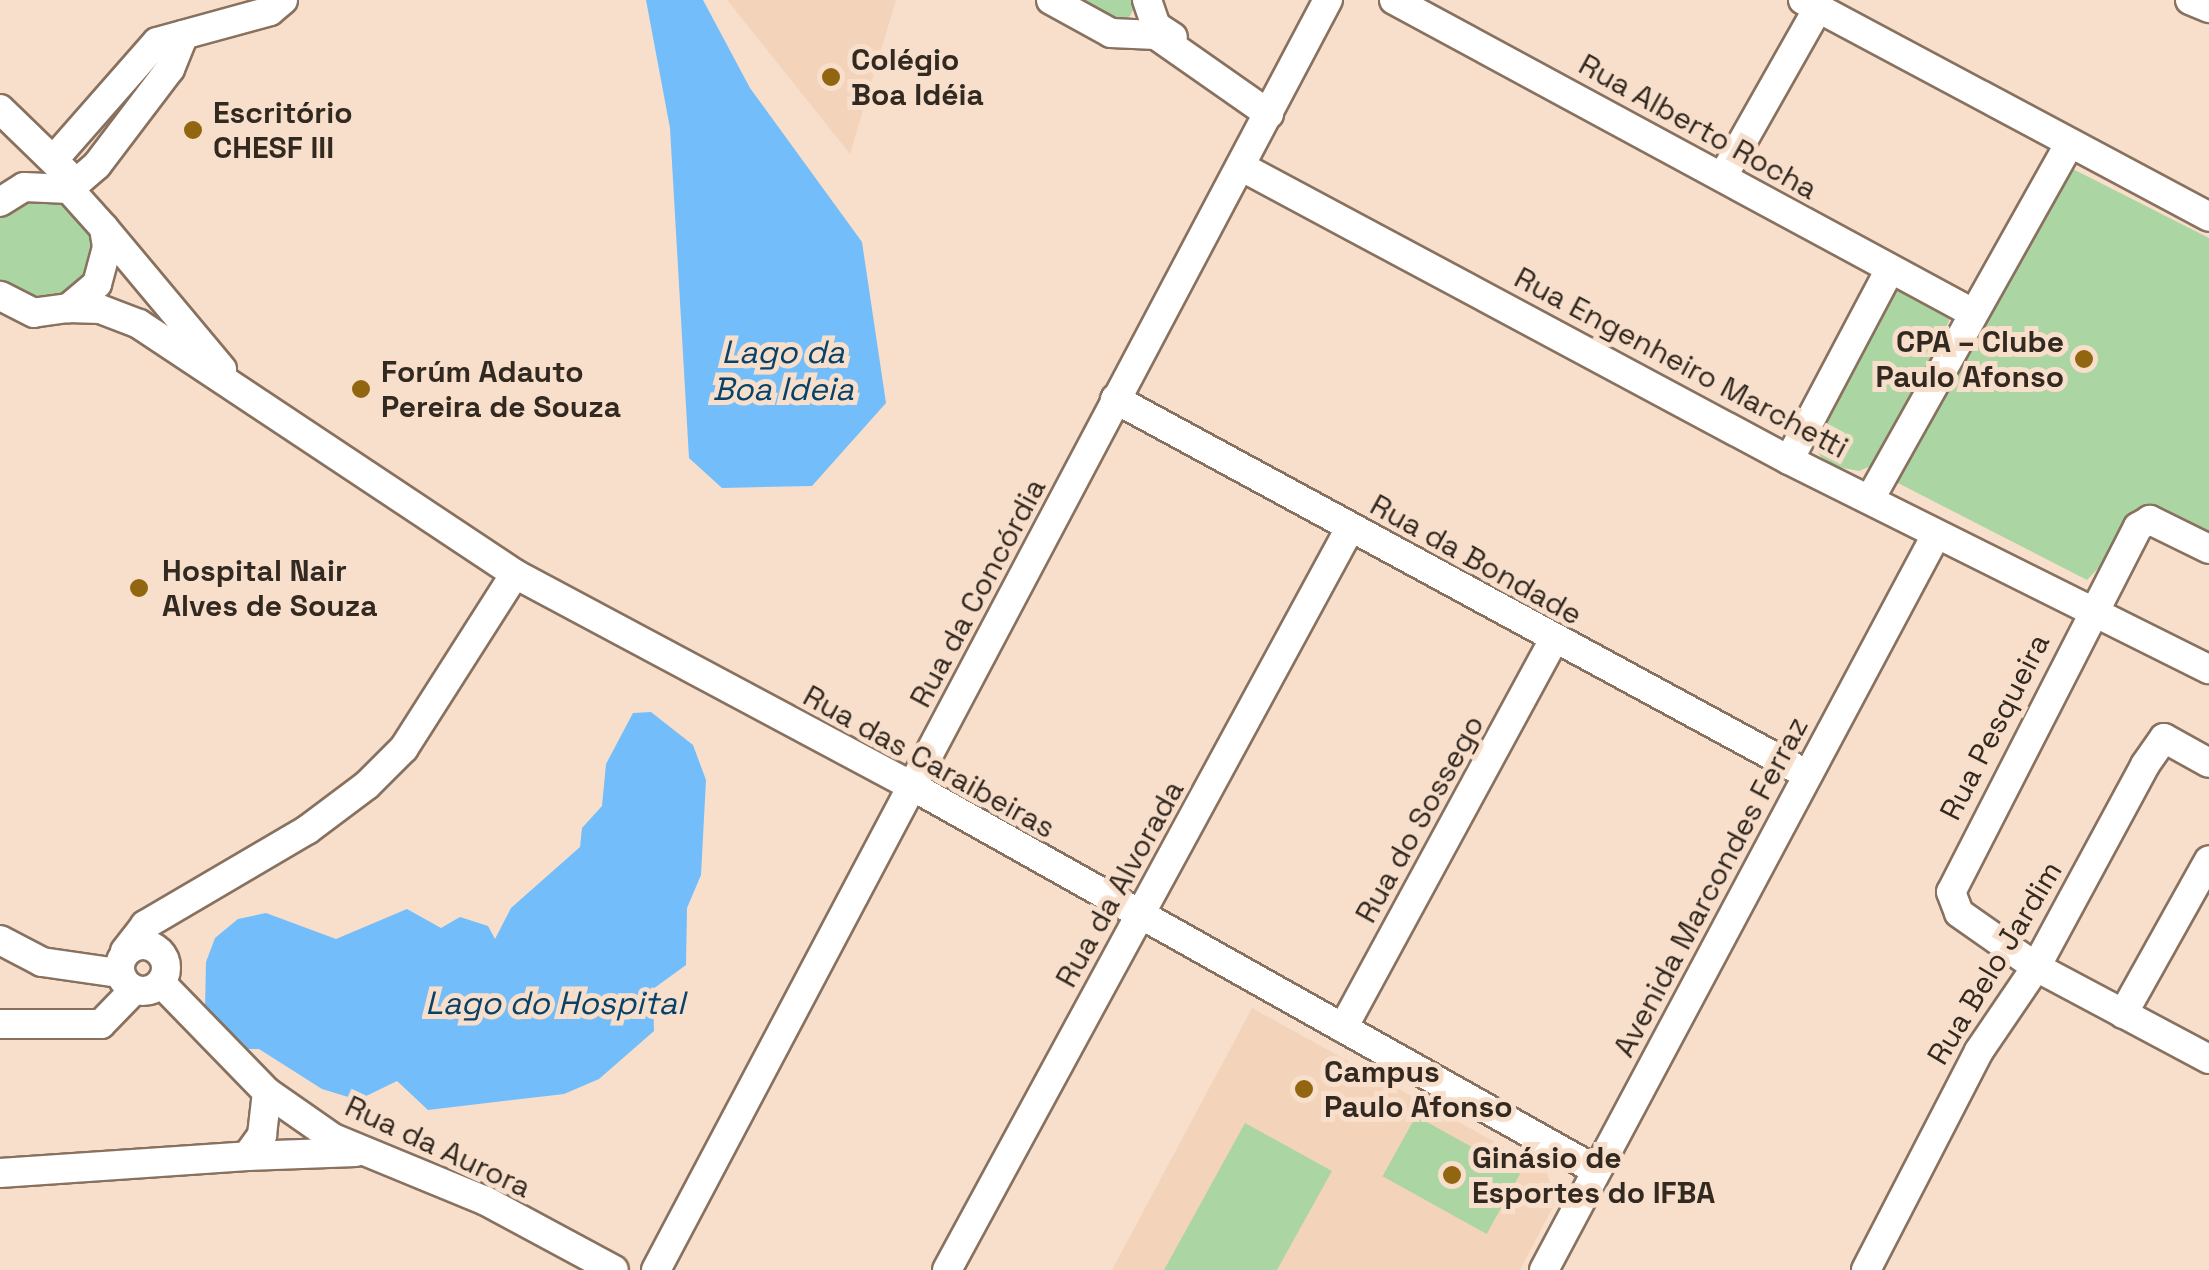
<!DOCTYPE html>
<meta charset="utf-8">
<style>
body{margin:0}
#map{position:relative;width:2209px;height:1270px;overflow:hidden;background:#f8dfcb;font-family:"Space Grotesk",sans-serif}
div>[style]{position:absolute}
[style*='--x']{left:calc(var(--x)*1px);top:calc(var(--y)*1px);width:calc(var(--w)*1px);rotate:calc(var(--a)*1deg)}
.built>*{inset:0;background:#f3d4ba}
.green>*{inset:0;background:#abd5a2;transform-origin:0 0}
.water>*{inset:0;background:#72bdfa}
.roads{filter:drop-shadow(2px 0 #88715f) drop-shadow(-2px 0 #88715f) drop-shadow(0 2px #88715f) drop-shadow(0 -2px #88715f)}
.minor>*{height:28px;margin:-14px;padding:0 14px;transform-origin:14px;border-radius:14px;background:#fff}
.minor>.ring{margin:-14px;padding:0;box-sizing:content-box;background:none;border:28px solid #fff;border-radius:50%}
.dots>*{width:28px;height:28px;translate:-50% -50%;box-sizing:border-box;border:5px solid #f8dfcb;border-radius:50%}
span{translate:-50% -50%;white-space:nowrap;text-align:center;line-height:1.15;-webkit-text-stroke:10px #f8dfcb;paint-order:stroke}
.poi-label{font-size:30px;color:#322921;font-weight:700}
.left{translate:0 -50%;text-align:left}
.right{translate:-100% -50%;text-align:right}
.street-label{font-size:30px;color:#322921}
.water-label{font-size:32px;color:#064269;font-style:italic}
</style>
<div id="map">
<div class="built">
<div style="clip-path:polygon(727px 0,896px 0,850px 154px)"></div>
<div style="clip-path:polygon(1252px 1008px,1546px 1170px,1556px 1201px,1520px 1270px,1112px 1270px)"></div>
</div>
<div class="green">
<div style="clip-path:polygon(1072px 0,1138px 0,1130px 16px,1117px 23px)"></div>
<div style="clip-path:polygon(2065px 165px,2209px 238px,2209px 538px,2138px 527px,2087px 580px,1894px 481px)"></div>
<div style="clip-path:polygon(31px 189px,87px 207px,103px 260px,68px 305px,0 293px,0 206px)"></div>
<div style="clip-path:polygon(1898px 284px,1952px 315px,1878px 463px,1859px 471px,1838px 467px,1821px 457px,1810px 439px,1886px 288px)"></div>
<div style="left:1416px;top:1116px;width:119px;height:69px;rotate:29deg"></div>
<div style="clip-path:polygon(1245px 1123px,1332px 1171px,1277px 1270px,1164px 1270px)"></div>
</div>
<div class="water">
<div style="clip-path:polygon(646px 0,703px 0,750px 88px,862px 242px,886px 403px,812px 486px,722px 488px,689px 458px,670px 128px)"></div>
<div style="clip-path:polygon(651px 712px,693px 745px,706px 780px,701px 875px,687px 908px,686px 965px,653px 989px,654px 1031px,599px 1079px,564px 1094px,428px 1110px,397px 1081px,358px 1100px,322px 1089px,259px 1049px,246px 1049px,205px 1009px,206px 962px,215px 938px,238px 919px,266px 913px,336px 939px,407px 909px,441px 928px,460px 917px,488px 926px,495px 939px,511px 908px,580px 847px,582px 828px,602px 806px,606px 764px,633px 713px)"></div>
</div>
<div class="roads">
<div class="minor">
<div style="--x:1051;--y:0;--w:68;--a:28.8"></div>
<div style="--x:1111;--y:33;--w:45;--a:2.5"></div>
<div style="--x:1156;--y:35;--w:138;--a:35"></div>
<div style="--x:1147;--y:0;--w:28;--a:71"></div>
<div style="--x:1156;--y:26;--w:20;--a:33"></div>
<div style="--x:1394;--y:0;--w:656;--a:28.4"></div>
<div style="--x:1803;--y:0;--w:460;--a:28.1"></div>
<div style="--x:2190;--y:0;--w:21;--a:23"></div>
<div style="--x:0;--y:109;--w:91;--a:44.1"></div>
<div style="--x:55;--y:158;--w:154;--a:-48.7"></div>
<div style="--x:157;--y:42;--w:117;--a:-15.3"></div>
<div style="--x:270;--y:11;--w:17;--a:-40"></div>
<div style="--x:1242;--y:167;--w:621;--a:28.18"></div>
<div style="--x:1789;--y:460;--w:469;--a:26.5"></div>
<div style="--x:1723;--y:176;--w:193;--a:-60.5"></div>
<div style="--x:74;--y:185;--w:30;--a:-41"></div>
<div style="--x:97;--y:165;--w:121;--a:-52.8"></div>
<div style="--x:170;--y:69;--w:37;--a:-68"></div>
<div style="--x:0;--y:202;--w:28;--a:-32"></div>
<div style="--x:24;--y:187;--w:45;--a:2.5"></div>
<div style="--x:69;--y:189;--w:52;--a:48.1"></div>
<div style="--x:104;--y:228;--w:19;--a:81"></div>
<div style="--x:107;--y:247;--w:38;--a:105"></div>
<div style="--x:97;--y:284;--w:38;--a:140"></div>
<div style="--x:68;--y:308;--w:34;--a:172"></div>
<div style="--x:34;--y:313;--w:38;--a:-153"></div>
<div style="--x:104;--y:228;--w:184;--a:50.1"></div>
<div style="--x:68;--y:308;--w:32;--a:2"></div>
<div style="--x:100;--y:309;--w:42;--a:21"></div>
<div style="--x:139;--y:324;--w:452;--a:33.6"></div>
<div style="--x:515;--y:574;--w:450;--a:28.1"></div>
<div style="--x:912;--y:786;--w:784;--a:29.31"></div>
<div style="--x:1115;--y:399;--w:788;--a:28.48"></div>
<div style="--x:1789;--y:460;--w:214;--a:-62.1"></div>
<div style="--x:1870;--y:499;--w:405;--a:-60.7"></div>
<div style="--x:2209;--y:549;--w:66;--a:-153.8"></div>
<div style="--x:2150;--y:520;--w:14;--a:150"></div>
<div style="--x:2138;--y:527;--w:410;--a:117.1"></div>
<div style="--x:1951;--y:892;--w:22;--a:69"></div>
<div style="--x:1959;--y:913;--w:94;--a:35"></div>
<div style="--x:2036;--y:967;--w:196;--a:28"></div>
<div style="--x:0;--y:940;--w:47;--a:27.6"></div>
<div style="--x:42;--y:962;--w:77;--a:8.2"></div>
<div class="ring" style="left:120px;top:945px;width:18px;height:18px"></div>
<div style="--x:125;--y:951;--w:33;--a:-52"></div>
<div style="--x:145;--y:925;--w:188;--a:-30.4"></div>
<div style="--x:307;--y:830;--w:75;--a:-36.9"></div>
<div style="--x:367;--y:785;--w:52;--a:-45"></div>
<div style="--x:404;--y:748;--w:206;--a:-57.5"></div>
<div style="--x:162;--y:984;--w:151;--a:45.8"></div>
<div style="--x:267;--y:1092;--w:80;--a:34.9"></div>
<div style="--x:333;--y:1138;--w:165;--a:22.4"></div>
<div style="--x:486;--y:1201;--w:145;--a:28.3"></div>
<div style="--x:2123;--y:1014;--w:176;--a:-60.8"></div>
<div style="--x:0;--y:1024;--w:101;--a:0"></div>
<div style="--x:101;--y:1024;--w:46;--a:-45.9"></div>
<div style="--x:1343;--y:1028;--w:442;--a:-61.5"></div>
<div style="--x:247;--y:1156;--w:109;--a:-2.1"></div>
<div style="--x:0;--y:1173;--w:248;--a:-3.9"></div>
<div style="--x:247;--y:1156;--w:26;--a:-54"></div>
<div style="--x:262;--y:1135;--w:43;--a:-83.4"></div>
<div style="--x:656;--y:1270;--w:1437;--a:-62.12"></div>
<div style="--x:947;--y:1270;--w:844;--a:-61.49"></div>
<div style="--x:1544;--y:1270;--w:833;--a:-61.93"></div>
<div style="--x:1866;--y:1270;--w:246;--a:-62.7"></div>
<div style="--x:1979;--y:1051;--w:102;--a:-55.8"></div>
<div style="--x:2036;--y:967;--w:230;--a:-61.6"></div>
<div style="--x:2145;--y:765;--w:33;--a:-55"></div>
<div style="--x:2164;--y:738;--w:51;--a:29.1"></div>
</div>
</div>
<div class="dots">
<div style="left:831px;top:77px;background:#926610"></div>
<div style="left:193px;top:130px;background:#926610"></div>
<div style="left:2084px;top:359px;background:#926610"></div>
<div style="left:361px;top:389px;background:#926610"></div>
<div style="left:139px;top:588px;background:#926610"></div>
<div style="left:1304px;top:1089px;background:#926610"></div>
<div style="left:1452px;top:1175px;background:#926610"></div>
</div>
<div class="poi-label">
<span class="left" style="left:851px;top:77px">Colégio<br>Boa Idéia</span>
<span class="left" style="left:213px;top:130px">Escritório<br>CHESF III</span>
<span class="right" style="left:2064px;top:359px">CPA – Clube<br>Paulo Afonso</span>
<span class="left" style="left:381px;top:389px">Forúm Adauto<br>Pereira de Souza</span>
<span class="left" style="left:162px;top:588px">Hospital Nair<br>Alves de Souza</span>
<span class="left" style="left:1324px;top:1089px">Campus<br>Paulo Afonso</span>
<span class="left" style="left:1472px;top:1175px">Ginásio de<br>Esportes do IFBA</span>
</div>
<div class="street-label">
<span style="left:1698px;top:127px;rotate:29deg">Rua Alberto Rocha</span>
<span style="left:1681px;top:363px;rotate:28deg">Rua Engenheiro Marchetti</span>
<span style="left:1476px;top:560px;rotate:29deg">Rua da Bondade</span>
<span style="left:978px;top:593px;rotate:-62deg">Rua da Concórdia</span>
<span style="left:1995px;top:727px;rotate:-63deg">Rua Pesqueira</span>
<span style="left:929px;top:762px;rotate:29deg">Rua das Caraibeiras</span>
<span style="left:1420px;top:819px;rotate:-61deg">Rua do Sossego</span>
<span style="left:1120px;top:884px;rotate:-61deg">Rua da Alvorada</span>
<span style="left:1711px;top:887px;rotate:-62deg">Avenida Marcondes Ferraz</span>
<span style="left:1995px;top:963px;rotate:-59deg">Rua Belo Jardim</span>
<span style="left:438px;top:1147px;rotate:25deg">Rua da Aurora</span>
</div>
<div class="water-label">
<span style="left:783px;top:371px">Lago da<br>Boa Ideia</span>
<span style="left:555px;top:1003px">Lago do Hospital</span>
</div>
</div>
